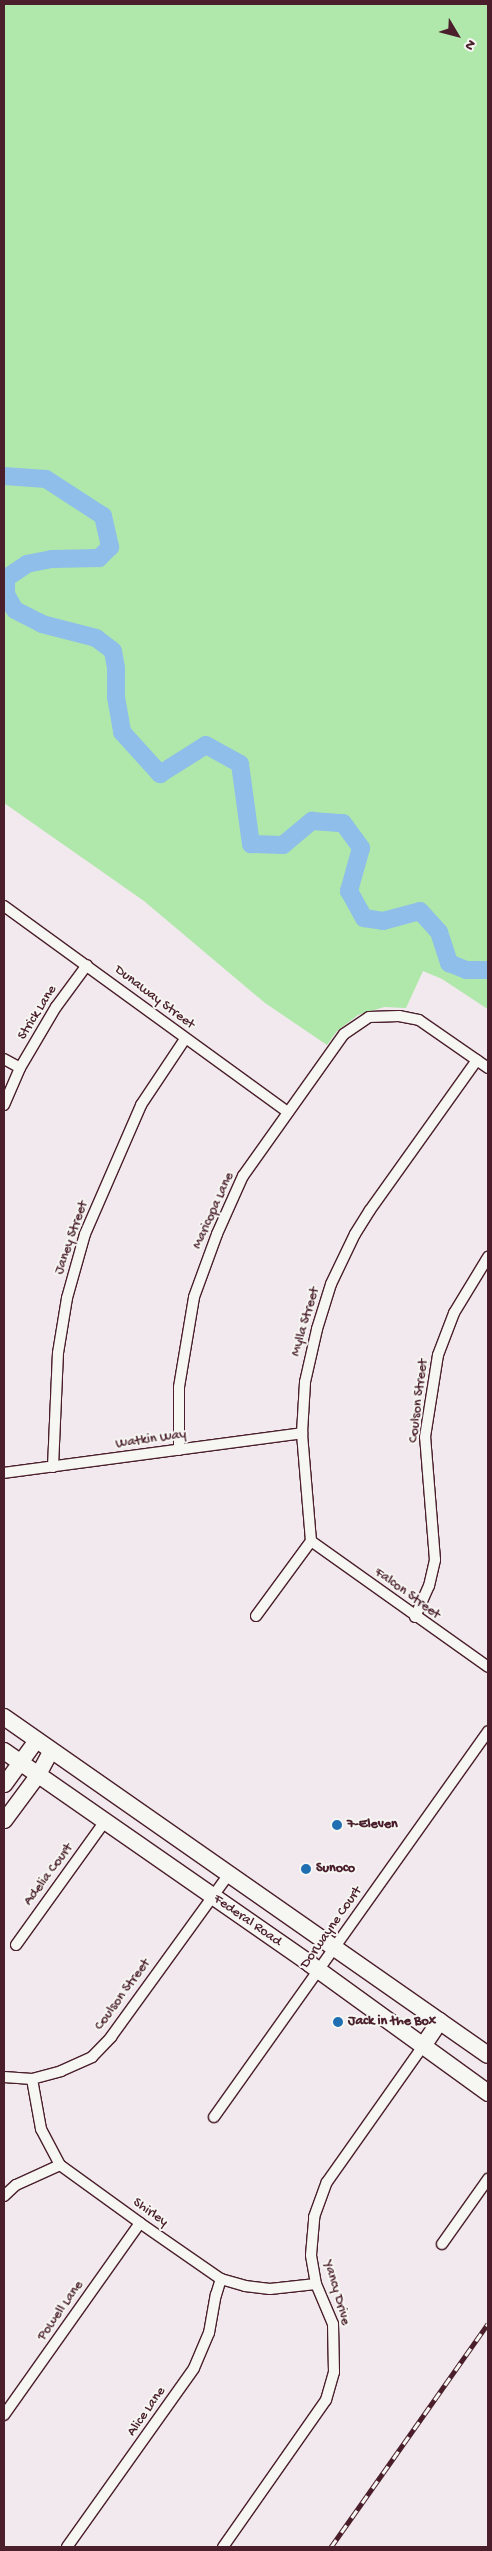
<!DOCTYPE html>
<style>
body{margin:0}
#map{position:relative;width:492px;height:2551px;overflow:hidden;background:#f1e9ed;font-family:"Gochi Hand",sans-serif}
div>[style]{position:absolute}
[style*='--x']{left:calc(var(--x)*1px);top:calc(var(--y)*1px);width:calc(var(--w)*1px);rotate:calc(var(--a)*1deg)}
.green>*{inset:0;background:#b0e8ab}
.river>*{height:18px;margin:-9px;padding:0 9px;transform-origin:9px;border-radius:9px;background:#8ebee9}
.roads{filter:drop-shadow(1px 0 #4a1f2b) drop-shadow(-1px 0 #4a1f2b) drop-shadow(0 1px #4a1f2b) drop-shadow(0 -1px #4a1f2b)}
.street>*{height:10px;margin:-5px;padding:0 5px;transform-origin:5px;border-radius:5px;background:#f6f6f2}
.secondary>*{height:15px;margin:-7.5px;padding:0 7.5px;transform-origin:7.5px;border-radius:7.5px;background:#f6f6f2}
.primary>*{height:16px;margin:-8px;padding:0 8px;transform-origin:8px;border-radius:8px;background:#f6f6f2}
.rail>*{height:5px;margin-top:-2.5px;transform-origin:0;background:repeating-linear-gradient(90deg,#f6f6f2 0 9px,#4a1f2b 0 18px);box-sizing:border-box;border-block:1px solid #4a1f2b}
.dots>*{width:14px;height:14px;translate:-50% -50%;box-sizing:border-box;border:2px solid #f6f6f2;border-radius:50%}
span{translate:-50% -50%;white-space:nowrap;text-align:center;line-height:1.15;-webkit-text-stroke:4px #f6f6f2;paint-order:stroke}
.street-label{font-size:14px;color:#4a1f2b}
.poi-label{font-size:14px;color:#4a1f2b;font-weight:700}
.left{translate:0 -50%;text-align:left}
.frame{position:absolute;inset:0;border:5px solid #4a1f2b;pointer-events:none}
.north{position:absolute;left:432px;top:10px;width:50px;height:50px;-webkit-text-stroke:4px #f6f6f2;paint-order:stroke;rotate:127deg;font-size:14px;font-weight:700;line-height:20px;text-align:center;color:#4a1f2b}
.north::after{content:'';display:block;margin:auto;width:18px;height:22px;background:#4a1f2b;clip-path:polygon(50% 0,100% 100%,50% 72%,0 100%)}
</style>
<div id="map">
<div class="green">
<div style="clip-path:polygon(4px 4px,488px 4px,488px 1008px,486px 1008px,442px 979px,423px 971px,406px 1008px,384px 1007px,358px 1015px,337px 1031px,327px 1045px,265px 1003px,144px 901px,4px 803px)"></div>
</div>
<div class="river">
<div style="--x:4;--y:476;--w:42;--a:4.1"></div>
<div style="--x:46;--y:479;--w:68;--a:33"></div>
<div style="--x:103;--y:516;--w:32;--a:77"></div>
<div style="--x:110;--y:547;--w:16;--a:135"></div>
<div style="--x:99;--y:558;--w:47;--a:178.8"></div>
<div style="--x:52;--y:559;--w:25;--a:169"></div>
<div style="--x:27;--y:564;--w:25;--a:146"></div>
<div style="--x:6;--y:578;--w:16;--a:90"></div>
<div style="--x:6;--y:594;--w:18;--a:61"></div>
<div style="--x:15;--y:610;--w:30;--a:27"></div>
<div style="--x:42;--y:624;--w:56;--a:14.5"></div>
<div style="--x:96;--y:638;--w:21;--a:37"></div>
<div style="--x:113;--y:651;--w:17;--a:80"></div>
<div style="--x:116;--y:668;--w:29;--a:90"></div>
<div style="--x:116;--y:697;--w:36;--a:80"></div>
<div style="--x:122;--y:732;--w:57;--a:47.9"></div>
<div style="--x:160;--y:774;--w:54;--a:-32.2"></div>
<div style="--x:206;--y:745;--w:39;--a:29"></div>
<div style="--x:240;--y:764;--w:81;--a:82.2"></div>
<div style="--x:251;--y:844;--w:32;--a:2"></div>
<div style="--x:283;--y:845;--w:38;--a:-40"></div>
<div style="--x:312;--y:821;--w:31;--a:4"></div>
<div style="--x:343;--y:823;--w:31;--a:54"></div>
<div style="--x:361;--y:848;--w:45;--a:105.6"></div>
<div style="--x:349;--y:891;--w:31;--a:61"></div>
<div style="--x:364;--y:918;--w:19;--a:9"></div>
<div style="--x:383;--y:921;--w:38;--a:-15"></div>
<div style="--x:420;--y:911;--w:28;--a:48"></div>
<div style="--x:439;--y:932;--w:33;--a:72"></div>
<div style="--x:449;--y:963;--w:18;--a:22"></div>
<div style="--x:466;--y:970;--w:22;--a:0"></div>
</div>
<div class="roads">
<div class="street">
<div style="--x:4;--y:906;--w:351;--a:36"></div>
<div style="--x:4;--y:1059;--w:18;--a:29"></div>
<div style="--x:4;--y:1105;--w:40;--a:-66.6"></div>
<div style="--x:20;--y:1068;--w:71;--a:-59.5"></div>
<div style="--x:56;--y:1007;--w:52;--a:-53.6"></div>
<div style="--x:179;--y:1450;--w:63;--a:-90"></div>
<div style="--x:179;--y:1387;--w:91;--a:-80.5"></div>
<div style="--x:194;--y:1297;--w:67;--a:-69.9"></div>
<div style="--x:217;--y:1234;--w:64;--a:-65.9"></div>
<div style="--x:243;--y:1176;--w:174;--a:-54.6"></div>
<div style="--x:344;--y:1034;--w:30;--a:-34"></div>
<div style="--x:369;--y:1017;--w:30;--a:-2"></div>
<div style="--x:399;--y:1016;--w:20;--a:11"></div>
<div style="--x:419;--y:1020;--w:84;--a:34.8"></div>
<div style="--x:53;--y:1467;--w:114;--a:-87.5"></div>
<div style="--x:58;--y:1353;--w:56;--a:-80.7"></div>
<div style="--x:67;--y:1298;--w:66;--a:-74.3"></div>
<div style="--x:85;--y:1234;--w:141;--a:-66.5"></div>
<div style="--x:141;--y:1105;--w:79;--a:-56.3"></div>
<div style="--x:4;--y:1473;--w:301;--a:-7.6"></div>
<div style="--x:311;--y:1541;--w:217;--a:35.4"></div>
<div style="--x:256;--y:1616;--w:93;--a:-53.7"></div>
<div style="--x:311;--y:1541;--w:108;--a:-94.8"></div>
<div style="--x:302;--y:1433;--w:51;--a:-86.6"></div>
<div style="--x:305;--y:1382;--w:54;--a:-77.2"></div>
<div style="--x:317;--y:1329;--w:47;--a:-72.7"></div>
<div style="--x:331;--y:1284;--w:55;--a:-64.4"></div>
<div style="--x:355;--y:1234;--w:28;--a:-58"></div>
<div style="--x:370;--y:1210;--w:184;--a:-54.5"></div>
<div style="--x:415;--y:1617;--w:34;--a:-66"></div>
<div style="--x:429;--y:1586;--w:27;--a:-77"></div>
<div style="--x:435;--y:1560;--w:123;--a:-94.6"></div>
<div style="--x:425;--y:1437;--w:83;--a:-81"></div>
<div style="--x:438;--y:1355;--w:45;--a:-69.1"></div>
<div style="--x:454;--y:1313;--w:66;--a:-58.7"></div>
<div style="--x:16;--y:1945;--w:153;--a:-54.3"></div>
<div style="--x:4;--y:2077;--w:28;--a:4"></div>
<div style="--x:32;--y:2079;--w:30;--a:-15"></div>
<div style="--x:61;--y:2071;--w:34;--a:-24"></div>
<div style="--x:92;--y:2057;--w:28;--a:-46"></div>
<div style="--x:111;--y:2037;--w:201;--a:-54.1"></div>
<div style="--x:32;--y:2079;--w:51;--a:79.8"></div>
<div style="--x:41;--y:2129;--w:41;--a:62.2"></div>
<div style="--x:60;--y:2165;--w:99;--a:35.9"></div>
<div style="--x:140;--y:2223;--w:98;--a:34.7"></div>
<div style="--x:221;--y:2279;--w:25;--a:16"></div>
<div style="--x:245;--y:2286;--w:25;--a:7"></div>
<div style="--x:270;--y:2289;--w:46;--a:-6.2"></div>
<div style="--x:214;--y:2117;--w:473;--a:-54.6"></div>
<div style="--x:4;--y:2196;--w:16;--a:-43"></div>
<div style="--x:16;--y:2185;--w:48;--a:-24.4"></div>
<div style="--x:442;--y:2244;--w:80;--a:-54.7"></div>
<div style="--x:4;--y:2415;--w:235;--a:-54.7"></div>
<div style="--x:67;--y:2547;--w:219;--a:-54.6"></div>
<div style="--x:194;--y:2368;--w:38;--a:-67"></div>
<div style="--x:209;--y:2333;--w:39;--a:-80"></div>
<div style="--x:216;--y:2295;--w:17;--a:-73"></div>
<div style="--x:223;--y:2547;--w:179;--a:-55"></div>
<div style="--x:326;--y:2400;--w:29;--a:-74"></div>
<div style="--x:334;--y:2372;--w:48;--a:-91.2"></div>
<div style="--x:333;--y:2324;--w:43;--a:-113"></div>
<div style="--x:316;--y:2284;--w:29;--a:-100"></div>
<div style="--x:311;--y:2255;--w:38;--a:-85"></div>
<div style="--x:314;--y:2217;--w:37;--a:-70"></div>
<div style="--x:327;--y:2182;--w:166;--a:-54.8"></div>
</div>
<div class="secondary">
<div style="--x:4;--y:1784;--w:54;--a:-54"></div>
<div style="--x:4;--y:1820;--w:57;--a:-53.5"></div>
<div style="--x:38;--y:1774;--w:27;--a:-62"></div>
</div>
<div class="primary">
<div style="--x:4;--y:1717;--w:590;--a:34.93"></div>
<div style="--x:4;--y:1751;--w:373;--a:34.8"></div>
<div style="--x:310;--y:1964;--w:220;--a:35.9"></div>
<div style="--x:423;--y:2046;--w:30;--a:-56"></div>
</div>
</div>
<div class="rail">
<div style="--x:331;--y:2547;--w:273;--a:-54.9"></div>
</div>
<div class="dots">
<div style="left:337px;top:1825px;background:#1f6fb2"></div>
<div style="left:306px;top:1869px;background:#1f6fb2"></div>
<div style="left:338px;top:2022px;background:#1f6fb2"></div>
</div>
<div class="street-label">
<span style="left:154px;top:998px;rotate:37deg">Dunaway Street</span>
<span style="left:38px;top:1013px;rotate:-58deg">Strick Lane</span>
<span style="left:214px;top:1211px;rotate:-66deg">Maricopa Lane</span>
<span style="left:72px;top:1238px;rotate:-71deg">Janey Street</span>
<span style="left:306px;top:1322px;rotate:-74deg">Mylla Street</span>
<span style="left:419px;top:1401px;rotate:-83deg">Coulson Street</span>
<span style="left:151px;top:1440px;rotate:-8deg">Watkin Way</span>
<span style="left:407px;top:1594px;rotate:36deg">Falcon Street</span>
<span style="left:49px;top:1875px;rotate:-54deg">Adelia Court</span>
<span style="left:247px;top:1921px;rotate:35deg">Federal Road</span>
<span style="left:332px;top:1928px;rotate:-55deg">Dorwayne Court</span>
<span style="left:123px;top:1995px;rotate:-54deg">Coulson Street</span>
<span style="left:150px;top:2213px;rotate:35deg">Shirley</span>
<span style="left:336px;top:2293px;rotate:74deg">Yancy Drive</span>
<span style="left:61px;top:2311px;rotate:-55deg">Powell Lane</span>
<span style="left:147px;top:2412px;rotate:-55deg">Alice Lane</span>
</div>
<div class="poi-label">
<span class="left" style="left:347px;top:1825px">7-Eleven</span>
<span class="left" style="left:316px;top:1869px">Sunoco</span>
<span class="left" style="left:348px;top:2022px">Jack in the Box</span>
</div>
<div class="frame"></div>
<div class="north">N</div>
</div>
